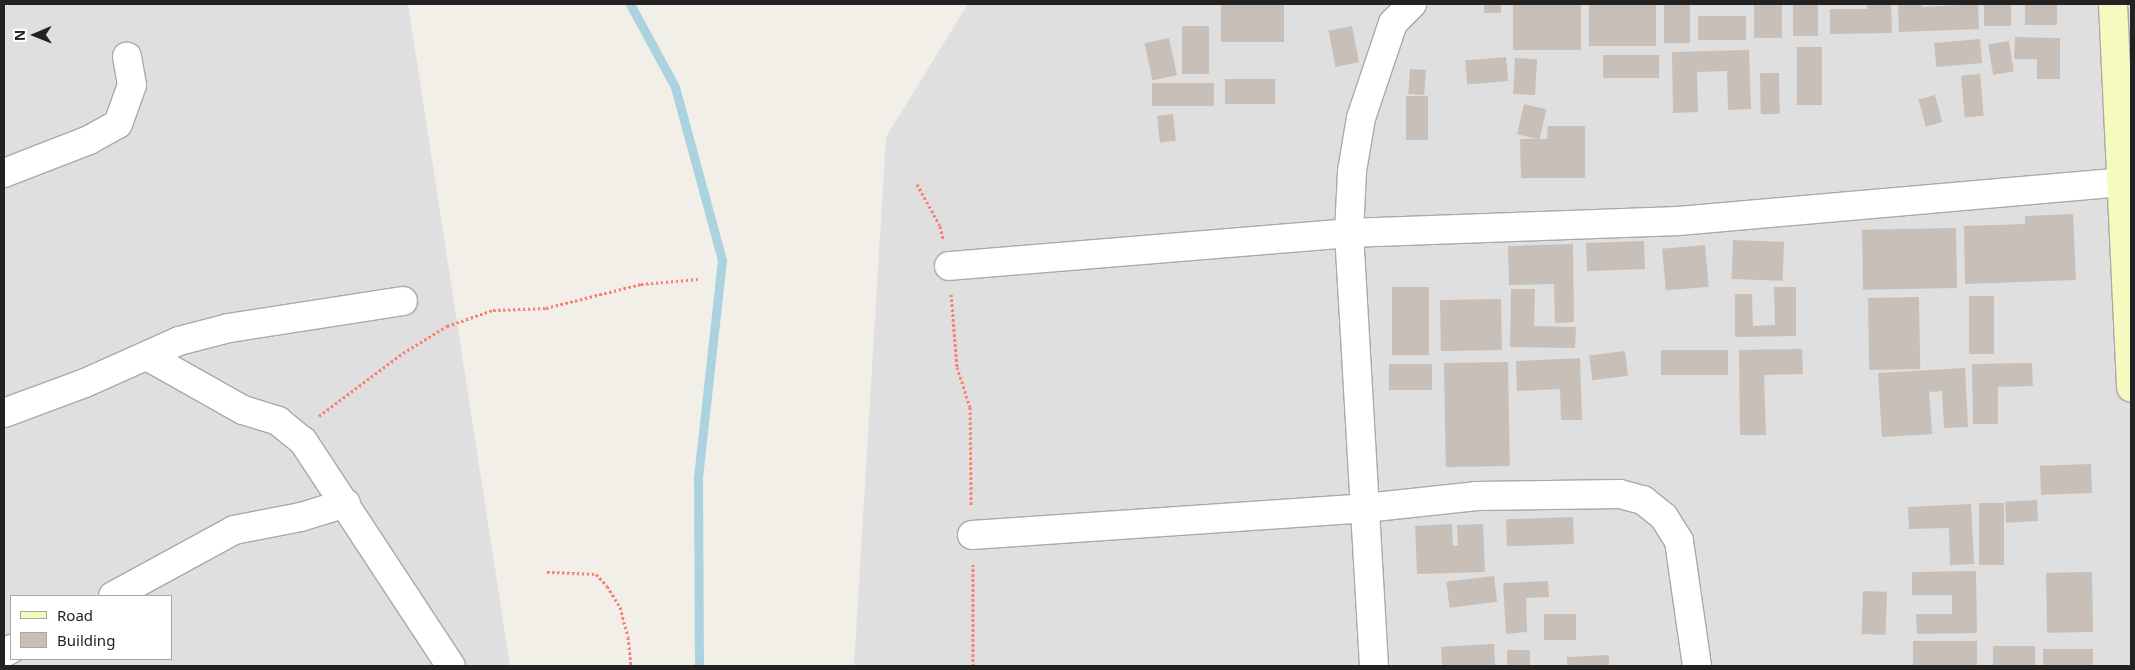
<!DOCTYPE html>
<style>
body{margin:0}
#map{position:relative;width:2135px;height:670px;overflow:hidden;background:#f2efe9;font-family:"Noto Sans",sans-serif}
div>[style]{position:absolute}
[style*='--x']{left:calc(var(--x)*1px);top:calc(var(--y)*1px);width:calc(var(--w)*1px);rotate:calc(var(--a)*1deg)}
.residential>*{inset:0;background:#e0dfdf}
.stream>*{height:9px;margin:-4.5px;padding:0 4.5px;transform-origin:4.5px;border-radius:4.5px;background:#aad3df}
.building>*{inset:0;background:#c7bfb8;transform-origin:0 0}
.path>*{height:3px;margin-top:-1.5px;transform-origin:0;background:repeating-linear-gradient(90deg,#fa8072 0 2.5px,transparent 0 5px)}
.roads{filter:drop-shadow(1px 0 #a9a9a9) drop-shadow(-1px 0 #a9a9a9) drop-shadow(0 1px #a9a9a9) drop-shadow(0 -1px #a9a9a9)}
.street>*{height:28px;margin:-14px;padding:0 14px;transform-origin:14px;border-radius:14px;background:#fff}
.secondary>*{height:28px;margin:-14px;padding:0 14px;transform-origin:14px;border-radius:14px;background:#f7fabf}
span{translate:-50% -50%;white-space:nowrap;text-align:center;line-height:1.15;-webkit-text-stroke:4px #fff;paint-order:stroke}
.frame{position:absolute;inset:0;border:5px solid #222;pointer-events:none}
.legend{position:absolute;left:10px;top:595px;width:162px;height:65px;box-sizing:border-box;background:#fff;border:1px solid #a7a7a7;margin:0;padding:6px 9px;list-style:none;font-size:15px;color:#222}
.legend li{display:flex;align-items:center;gap:10px;height:25px}
.legend b{width:25px;border:1px solid #a7a7a7}
.north{position:absolute;left:10px;top:10px;width:50px;height:50px;-webkit-text-stroke:4px #fff;paint-order:stroke;rotate:269deg;font-size:14px;font-weight:700;line-height:20px;text-align:center;color:#222}
.north::after{content:'';display:block;margin:auto;width:18px;height:22px;background:#222;clip-path:polygon(50% 0,100% 100%,50% 72%,0 100%)}
</style>
<div id="map">
<div class="residential">
<div style="clip-path:polygon(evenodd,4px 4px,408px 4px,510px 666px,4px 666px,4px 4px,11px 596px,171px 596px,171px 659px,11px 659px,11px 596px)"></div>
<div style="clip-path:polygon(968px 4px,2131px 4px,2131px 666px,854px 666px,886px 137px)"></div>
</div>
<div class="stream">
<div style="--x:630;--y:4;--w:94;--a:61.5"></div>
<div style="--x:675;--y:87;--w:179;--a:74.8"></div>
<div style="--x:722;--y:260;--w:219;--a:96.3"></div>
<div style="--x:698;--y:478;--w:188;--a:89.7"></div>
</div>
<div class="building">
<div style="left:1221px;top:4px;width:63px;height:38px"></div>
<div style="left:1484px;top:4px;width:17px;height:9px"></div>
<div style="left:1513px;top:4px;width:68px;height:46px"></div>
<div style="left:1589px;top:4px;width:67px;height:42px"></div>
<div style="left:1664px;top:4px;width:26px;height:39px"></div>
<div style="left:1754px;top:4px;width:28px;height:34px"></div>
<div style="left:1793px;top:4px;width:25px;height:32px"></div>
<div style="clip-path:polygon(1867px 4px,1891px 4px,1892px 33px,1830px 34px,1830px 9px,1867px 9px)"></div>
<div style="clip-path:polygon(1898px 4px,1922px 4px,1922px 7px,1978px 4px,1979px 29px,1899px 32px)"></div>
<div style="left:1984px;top:4px;width:27px;height:22px"></div>
<div style="left:2025px;top:4px;width:32px;height:21px"></div>
<div style="left:1746px;top:16px;width:24px;height:48px;rotate:90deg"></div>
<div style="left:1182px;top:26px;width:27px;height:48px"></div>
<div style="left:1352px;top:26px;width:37px;height:24px;rotate:79deg"></div>
<div style="clip-path:polygon(2015px 37px,2060px 38px,2060px 79px,2037px 79px,2037px 59px,2014px 59px)"></div>
<div style="left:1169px;top:38px;width:38px;height:25px;rotate:78deg"></div>
<div style="left:1980px;top:39px;width:24px;height:46px;rotate:85deg"></div>
<div style="left:2009px;top:41px;width:31px;height:21px;rotate:81deg"></div>
<div style="left:1797px;top:47px;width:25px;height:58px"></div>
<div style="clip-path:polygon(1749px 50px,1751px 109px,1728px 110px,1727px 71px,1697px 72px,1698px 112px,1673px 113px,1672px 52px)"></div>
<div style="left:1659px;top:55px;width:23px;height:56px;rotate:90deg"></div>
<div style="left:1506px;top:57px;width:24px;height:41px;rotate:85deg"></div>
<div style="left:1515px;top:58px;width:22px;height:36px;rotate:3deg"></div>
<div style="left:1410px;top:69px;width:16px;height:25px;rotate:4deg"></div>
<div style="left:1779px;top:73px;width:41px;height:19px;rotate:89deg"></div>
<div style="left:1980px;top:74px;width:42px;height:19px;rotate:85deg"></div>
<div style="left:1275px;top:79px;width:25px;height:50px;rotate:90deg"></div>
<div style="left:1214px;top:83px;width:23px;height:62px;rotate:90deg"></div>
<div style="left:1935px;top:95px;width:28px;height:17px;rotate:75deg"></div>
<div style="left:1406px;top:96px;width:22px;height:44px"></div>
<div style="left:1524px;top:104px;width:23px;height:31px;rotate:13deg"></div>
<div style="left:1173px;top:114px;width:27px;height:16px;rotate:84deg"></div>
<div style="clip-path:polygon(1548px 126px,1585px 126px,1585px 178px,1521px 178px,1520px 139px,1547px 139px)"></div>
<div style="clip-path:polygon(2073px 214px,2076px 280px,1965px 284px,1964px 226px,2025px 224px,2025px 216px)"></div>
<div style="left:1956px;top:228px;width:60px;height:94px;rotate:89deg"></div>
<div style="left:1733px;top:240px;width:51px;height:39px;rotate:2deg"></div>
<div style="left:1644px;top:241px;width:28px;height:58px;rotate:88deg"></div>
<div style="clip-path:polygon(1573px 244px,1574px 322px,1555px 323px,1554px 284px,1509px 285px,1508px 246px)"></div>
<div style="left:1705px;top:245px;width:42px;height:43px;rotate:85deg"></div>
<div style="left:1392px;top:287px;width:37px;height:68px"></div>
<div style="clip-path:polygon(1774px 287px,1796px 287px,1796px 336px,1735px 337px,1735px 294px,1752px 294px,1753px 326px,1775px 325px)"></div>
<div style="clip-path:polygon(1511px 289px,1535px 289px,1534px 326px,1576px 327px,1575px 348px,1510px 347px)"></div>
<div style="left:1969px;top:296px;width:25px;height:58px"></div>
<div style="left:1919px;top:297px;width:72px;height:51px;rotate:89deg"></div>
<div style="left:1501px;top:299px;width:51px;height:61px;rotate:89deg"></div>
<div style="clip-path:polygon(1802px 349px,1803px 374px,1764px 375px,1766px 435px,1740px 435px,1739px 350px)"></div>
<div style="left:1728px;top:350px;width:25px;height:67px;rotate:90deg"></div>
<div style="left:1625px;top:351px;width:25px;height:36px;rotate:83deg"></div>
<div style="clip-path:polygon(1580px 358px,1582px 420px,1561px 420px,1560px 389px,1517px 391px,1516px 361px)"></div>
<div style="left:1508px;top:362px;width:104px;height:64px;rotate:89deg"></div>
<div style="clip-path:polygon(2032px 363px,2033px 386px,1998px 387px,1998px 424px,1973px 424px,1972px 364px)"></div>
<div style="left:1432px;top:364px;width:26px;height:43px;rotate:90deg"></div>
<div style="clip-path:polygon(1965px 368px,1968px 427px,1944px 428px,1942px 391px,1929px 392px,1932px 434px,1882px 437px,1878px 373px)"></div>
<div style="left:2091px;top:464px;width:29px;height:51px;rotate:88deg"></div>
<div style="left:2037px;top:500px;width:21px;height:32px;rotate:87deg"></div>
<div style="left:1979px;top:503px;width:25px;height:62px"></div>
<div style="clip-path:polygon(1971px 504px,1974px 564px,1950px 565px,1949px 528px,1909px 529px,1908px 507px)"></div>
<div style="left:1573px;top:517px;width:27px;height:67px;rotate:88deg"></div>
<div style="clip-path:polygon(1452px 524px,1453px 546px,1458px 545px,1457px 525px,1483px 524px,1485px 572px,1417px 574px,1415px 526px)"></div>
<div style="clip-path:polygon(1976px 571px,1977px 633px,1917px 634px,1916px 614px,1952px 614px,1952px 595px,1912px 595px,1912px 572px)"></div>
<div style="left:2092px;top:572px;width:60px;height:46px;rotate:89deg"></div>
<div style="left:1494px;top:576px;width:26px;height:48px;rotate:83deg"></div>
<div style="clip-path:polygon(1548px 581px,1549px 597px,1526px 598px,1527px 632px,1506px 634px,1503px 583px)"></div>
<div style="left:1863px;top:591px;width:24px;height:43px;rotate:2deg"></div>
<div style="left:1544px;top:614px;width:32px;height:26px"></div>
<div style="left:1977px;top:641px;width:25px;height:64px;rotate:90deg"></div>
<div style="left:1494px;top:644px;width:22px;height:53px;rotate:87deg"></div>
<div style="left:2035px;top:646px;width:20px;height:42px;rotate:90deg"></div>
<div style="left:2093px;top:649px;width:17px;height:50px;rotate:90deg"></div>
<div style="left:1507px;top:650px;width:23px;height:16px"></div>
<div style="clip-path:polygon(1609px 655px,1609px 666px,1567px 666px,1567px 657px)"></div>
</div>
<div class="path">
<div style="--x:917;--y:184;--w:48;--a:61.3"></div>
<div style="--x:940;--y:226;--w:13;--a:77"></div>
<div style="--x:951;--y:294;--w:73;--a:85.3"></div>
<div style="--x:957;--y:367;--w:42;--a:72"></div>
<div style="--x:970;--y:407;--w:99;--a:89.4"></div>
<div style="--x:319;--y:416;--w:105;--a:-36.9"></div>
<div style="--x:403;--y:353;--w:52;--a:-31.5"></div>
<div style="--x:447;--y:326;--w:49;--a:-19.2"></div>
<div style="--x:493;--y:310;--w:53;--a:-2.2"></div>
<div style="--x:546;--y:308;--w:98;--a:-14.2"></div>
<div style="--x:641;--y:284;--w:57;--a:-5"></div>
<div style="--x:973;--y:564;--w:102;--a:90"></div>
<div style="--x:547;--y:572;--w:49;--a:2.3"></div>
<div style="--x:596;--y:574;--w:16;--a:47"></div>
<div style="--x:607;--y:586;--w:25;--a:58"></div>
<div style="--x:620;--y:607;--w:31;--a:75"></div>
<div style="--x:628;--y:637;--w:29;--a:84"></div>
</div>
<div class="roads">
<div class="street">
<div style="--x:4;--y:173;--w:91;--a:-21.2"></div>
<div style="--x:89;--y:140;--w:33;--a:-29"></div>
<div style="--x:118;--y:124;--w:41;--a:-70.3"></div>
<div style="--x:132;--y:85;--w:29;--a:-100"></div>
<div style="--x:949;--y:266;--w:401;--a:-4.7"></div>
<div style="--x:1349;--y:233;--w:62;--a:-87.2"></div>
<div style="--x:1352;--y:171;--w:54;--a:-80.4"></div>
<div style="--x:1361;--y:118;--w:100;--a:-71.4"></div>
<div style="--x:1393;--y:23;--w:27;--a:-45"></div>
<div style="--x:147;--y:356;--w:110;--a:29.4"></div>
<div style="--x:243;--y:410;--w:37;--a:17"></div>
<div style="--x:278;--y:421;--w:32;--a:39"></div>
<div style="--x:303;--y:441;--w:269;--a:56.7"></div>
<div style="--x:4;--y:413;--w:86;--a:-20.3"></div>
<div style="--x:85;--y:383;--w:103;--a:-24.1"></div>
<div style="--x:179;--y:341;--w:52;--a:-14.6"></div>
<div style="--x:229;--y:328;--w:176;--a:-8.8"></div>
<div style="--x:972;--y:535;--w:394;--a:-3.9"></div>
<div style="--x:1365;--y:508;--w:113;--a:-6.1"></div>
<div style="--x:1477;--y:496;--w:143;--a:-0.8"></div>
<div style="--x:1620;--y:494;--w:24;--a:15"></div>
<div style="--x:1643;--y:500;--w:27;--a:39"></div>
<div style="--x:1664;--y:517;--w:28;--a:58"></div>
<div style="--x:1679;--y:541;--w:126;--a:81.8"></div>
<div style="--x:113;--y:596;--w:138;--a:-28.6"></div>
<div style="--x:234;--y:530;--w:68;--a:-11"></div>
<div style="--x:301;--y:517;--w:47;--a:-17.3"></div>
<div style="--x:4;--y:653;--w:8;--a:-30"></div>
<div style="--x:1374;--y:666;--w:434;--a:-93.3"></div>
<div style="--x:1349;--y:233;--w:329;--a:-2.1"></div>
<div style="--x:1678;--y:221;--w:455;--a:-5"></div>
</div>
<div class="secondary">
<div style="--x:2113;--y:4;--w:384;--a:87.3"></div>
</div>
</div>
<div class="frame"></div>
<ul class="legend">
<li><b style="height:6px;background:#f7fabf"></b>Road</li>
<li><b style="height:14px;background:#c7bfb8"></b>Building</li>
</ul>
<div class="north">N</div>
</div>
